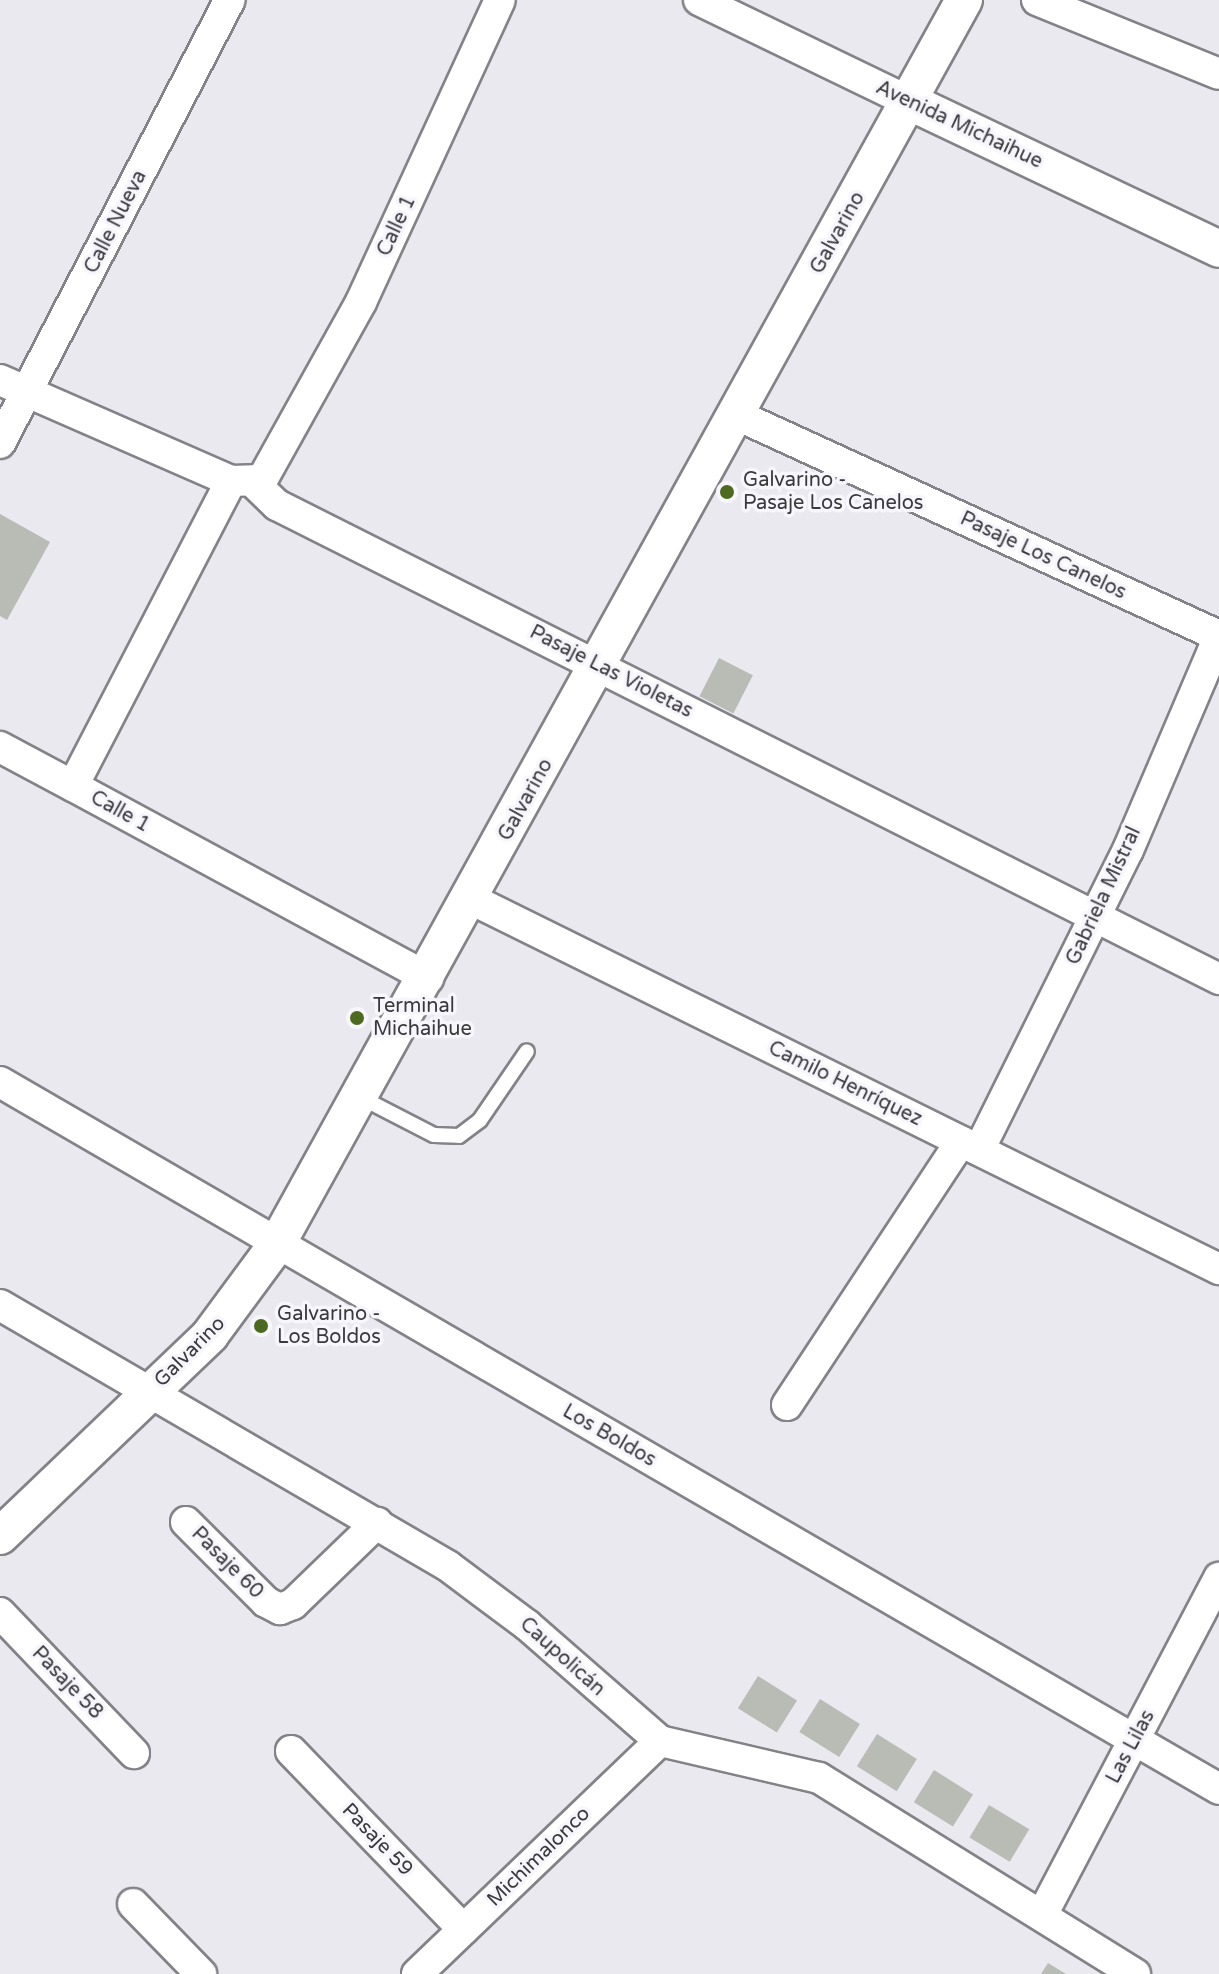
<!DOCTYPE html>
<meta charset="utf-8">
<style>
body{margin:0}
#map{position:relative;width:1219px;height:1974px;overflow:hidden;background:#eae9ef;font-family:"Varela Round",sans-serif}
div>[style]{position:absolute}
[style*='--x']{left:calc(var(--x)*1px);top:calc(var(--y)*1px);width:calc(var(--w)*1px);rotate:calc(var(--a)*1deg)}
.building>*{inset:0;background:#b9bcb5;transform-origin:0 0}
.roads{filter:drop-shadow(2px 0 #838288) drop-shadow(-2px 0 #838288) drop-shadow(0 2px #838288) drop-shadow(0 -2px #838288)}
.service>*{height:14px;margin:-7px;padding:0 7px;transform-origin:7px;border-radius:7px;background:#fff}
.minor>*{height:30px;margin:-15px;padding:0 15px;transform-origin:15px;border-radius:15px;background:#fff}
.tertiary>*{height:36px;margin:-18px;padding:0 18px;transform-origin:18px;border-radius:18px;background:#fff}
.dots>*{width:22px;height:22px;translate:-50% -50%;box-sizing:border-box;border:4px solid #f8f6fd;border-radius:50%}
span{translate:-50% -50%;white-space:nowrap;text-align:center;line-height:1.15;-webkit-text-stroke:7px #f8f6fd;paint-order:stroke}
.street-label{font-size:20px;color:#3a393c}
.poi-label{font-size:20px;color:#3a393c}
.left{translate:0 -50%;text-align:left}
</style>
<div id="map">
<div class="building">
<div style="clip-path:polygon(0 514px,50px 542px,7px 620px,0 616px)"></div>
<div style="left:719px;top:658px;width:38px;height:43px;rotate:27deg"></div>
<div style="left:758px;top:1676px;width:46px;height:38px;rotate:32deg"></div>
<div style="left:820px;top:1699px;width:47px;height:39px;rotate:32deg"></div>
<div style="left:877px;top:1734px;width:47px;height:38px;rotate:32deg"></div>
<div style="left:934px;top:1770px;width:46px;height:38px;rotate:32deg"></div>
<div style="left:989px;top:1805px;width:47px;height:38px;rotate:31deg"></div>
<div style="clip-path:polygon(1048px 1963px,1066px 1974px,1041px 1974px)"></div>
</div>
<div class="roads">
<div class="service">
<div style="--x:360;--y:1097;--w:83;--a:27.2"></div>
<div style="--x:434;--y:1135;--w:25;--a:2"></div>
<div style="--x:459;--y:1136;--w:26;--a:-37"></div>
<div style="--x:480;--y:1120;--w:83;--a:-55.7"></div>
</div>
<div class="minor">
<div style="--x:699;--y:0;--w:234;--a:25.8"></div>
<div style="--x:1037;--y:0;--w:196;--a:22.1"></div>
<div style="--x:0;--y:380;--w:252;--a:23.6"></div>
<div style="--x:231;--y:481;--w:31;--a:-2"></div>
<div style="--x:262;--y:480;--w:204;--a:-60.9"></div>
<div style="--x:361;--y:302;--w:332;--a:-65.3"></div>
<div style="--x:737;--y:415;--w:530;--a:24.63"></div>
<div style="--x:0;--y:443;--w:499;--a:-62.6"></div>
<div style="--x:231;--y:481;--w:343;--a:117.4"></div>
<div style="--x:73;--y:786;--w:404;--a:28.4"></div>
<div style="--x:254;--y:483;--w:32;--a:44"></div>
<div style="--x:277;--y:505;--w:1055;--a:26.71"></div>
<div style="--x:0;--y:747;--w:83;--a:28.1"></div>
<div style="--x:471;--y:899;--w:835;--a:26.32"></div>
<div style="--x:0;--y:1082;--w:1409;--a:30.11"></div>
<div style="--x:979;--y:1150;--w:335;--a:-63.6"></div>
<div style="--x:1128;--y:850;--w:232;--a:-66.9"></div>
<div style="--x:0;--y:1305;--w:518;--a:30.22"></div>
<div style="--x:448;--y:1566;--w:99;--a:36.8"></div>
<div style="--x:527;--y:1625;--w:176;--a:41.1"></div>
<div style="--x:660;--y:1741;--w:163;--a:13.1"></div>
<div style="--x:819;--y:1778;--w:372;--a:31.8"></div>
<div style="--x:787;--y:1405;--w:316;--a:-56.6"></div>
<div style="--x:186;--y:1522;--w:113;--a:45"></div>
<div style="--x:266;--y:1602;--w:16;--a:27"></div>
<div style="--x:280;--y:1609;--w:14;--a:-21"></div>
<div style="--x:293;--y:1604;--w:117;--a:-44"></div>
<div style="--x:0;--y:1613;--w:194;--a:46.3"></div>
<div style="--x:291;--y:1751;--w:248;--a:46"></div>
<div style="--x:133;--y:1904;--w:98;--a:45.8"></div>
<div style="--x:1042;--y:1915;--w:381;--a:-62.3"></div>
<div style="--x:417;--y:1974;--w:337;--a:-43.8"></div>
</div>
<div class="tertiary">
<div style="--x:910;--y:102;--w:342;--a:25.4"></div>
<div style="--x:0;--y:1536;--w:291;--a:-43.7"></div>
<div style="--x:210;--y:1335;--w:113;--a:-53.6"></div>
<div style="--x:277;--y:1244;--w:1421;--a:-61.09"></div>
</div>
</div>
<div class="dots">
<div style="left:727px;top:492px;background:#4d6b20"></div>
<div style="left:357px;top:1018px;background:#4d6b20"></div>
<div style="left:261px;top:1326px;background:#4d6b20"></div>
</div>
<div class="street-label">
<span style="left:959px;top:125px;rotate:25deg">Avenida Michaihue</span>
<span style="left:116px;top:222px;rotate:-63deg">Calle Nueva</span>
<span style="left:397px;top:226px;rotate:-65deg">Calle 1</span>
<span style="left:838px;top:233px;rotate:-61deg">Galvarino</span>
<span style="left:1043px;top:556px;rotate:25deg">Pasaje Los Canelos</span>
<span style="left:611px;top:672px;rotate:27deg">Pasaje Las Violetas</span>
<span style="left:526px;top:800px;rotate:-61deg">Galvarino</span>
<span style="left:120px;top:812px;rotate:29deg">Calle 1</span>
<span style="left:1104px;top:896px;rotate:-65deg">Gabriela Mistral</span>
<span style="left:845px;top:1084px;rotate:26deg">Camilo Henríquez</span>
<span style="left:190px;top:1352px;rotate:-45deg">Galvarino</span>
<span style="left:609px;top:1436px;rotate:30deg">Los Boldos</span>
<span style="left:227px;top:1563px;rotate:45deg">Pasaje 60</span>
<span style="left:562px;top:1657px;rotate:42deg">Caupolicán</span>
<span style="left:67px;top:1683px;rotate:46deg">Pasaje 58</span>
<span style="left:1131px;top:1747px;rotate:-62deg">Las Lilas</span>
<span style="left:377px;top:1840px;rotate:46deg">Pasaje 59</span>
<span style="left:539px;top:1857px;rotate:-44deg">Michimalonco</span>
</div>
<div class="poi-label">
<span class="left" style="left:743px;top:492px">Galvarino -<br>Pasaje Los Canelos</span>
<span class="left" style="left:373px;top:1018px">Terminal<br>Michaihue</span>
<span class="left" style="left:277px;top:1326px">Galvarino -<br>Los Boldos</span>
</div>
</div>
